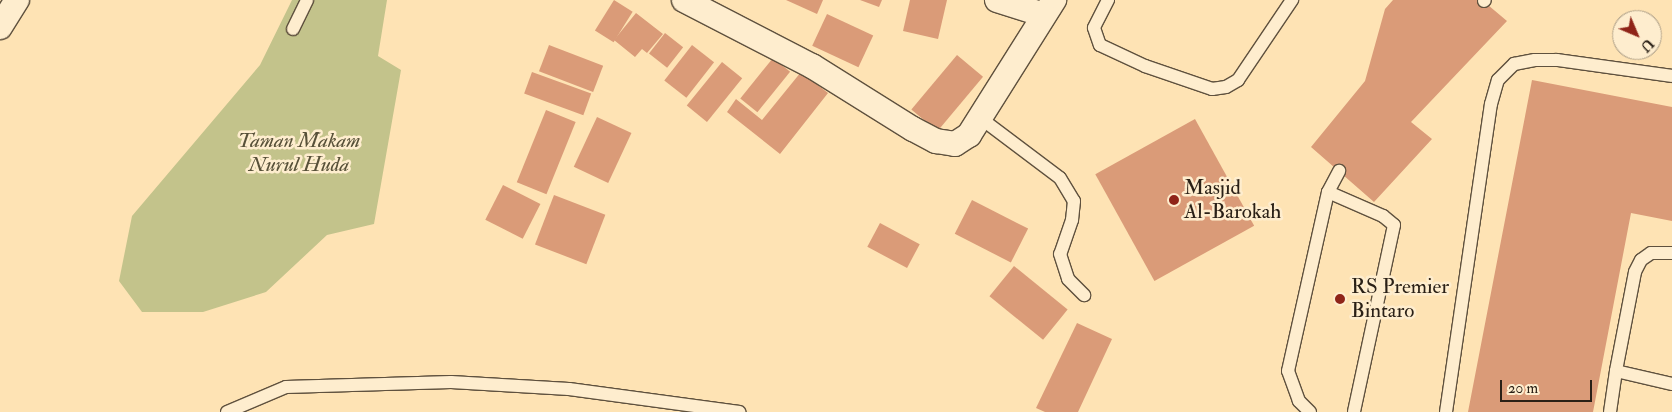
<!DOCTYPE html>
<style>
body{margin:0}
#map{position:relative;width:1672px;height:412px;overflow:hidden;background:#fee3b4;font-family:"IM FELL Double Pica",serif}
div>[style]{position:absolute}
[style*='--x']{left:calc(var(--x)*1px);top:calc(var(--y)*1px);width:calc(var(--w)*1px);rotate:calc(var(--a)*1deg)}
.green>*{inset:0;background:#c3c38b}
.building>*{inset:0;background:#da9b78;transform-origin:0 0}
.roads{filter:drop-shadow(1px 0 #5f513e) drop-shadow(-1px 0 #5f513e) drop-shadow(0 1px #5f513e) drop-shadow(0 -1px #5f513e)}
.lane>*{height:12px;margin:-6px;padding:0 6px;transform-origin:6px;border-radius:6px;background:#feedce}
.street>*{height:24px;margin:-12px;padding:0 12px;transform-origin:12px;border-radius:12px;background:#feedce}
.dots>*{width:14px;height:14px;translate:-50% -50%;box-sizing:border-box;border:2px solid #feedce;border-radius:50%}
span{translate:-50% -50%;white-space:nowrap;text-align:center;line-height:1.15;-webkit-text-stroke:5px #feedce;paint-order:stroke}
.park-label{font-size:21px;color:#585139;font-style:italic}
.poi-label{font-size:21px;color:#2a2016}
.left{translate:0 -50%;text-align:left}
.north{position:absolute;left:1612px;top:10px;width:50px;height:50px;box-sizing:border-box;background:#feedce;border:1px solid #a99b84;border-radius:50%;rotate:135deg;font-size:14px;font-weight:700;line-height:20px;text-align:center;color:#2a2016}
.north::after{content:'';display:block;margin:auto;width:18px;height:22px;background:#8f2418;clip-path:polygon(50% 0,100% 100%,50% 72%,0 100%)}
.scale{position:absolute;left:1500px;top:380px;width:92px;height:22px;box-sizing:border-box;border:2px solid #2a2016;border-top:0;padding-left:6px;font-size:15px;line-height:18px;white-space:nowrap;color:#2a2016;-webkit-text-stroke:4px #feedce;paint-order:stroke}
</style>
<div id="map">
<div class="green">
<div style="clip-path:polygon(292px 0,387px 0,378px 56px,401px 70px,374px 224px,327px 235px,266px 292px,203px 312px,142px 312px,119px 281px,132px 216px,260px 65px)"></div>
</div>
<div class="building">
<div style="left:614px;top:0;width:22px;height:36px;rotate:32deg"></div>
<div style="clip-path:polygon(786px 0,823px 0,817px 14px)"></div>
<div style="clip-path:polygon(860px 0,882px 0,879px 7px)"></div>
<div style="clip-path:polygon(910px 0,947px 0,938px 39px,903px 31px)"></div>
<div style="clip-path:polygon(1393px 0,1482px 0,1507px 21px,1411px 122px,1432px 139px,1374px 202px,1311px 147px,1365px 81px,1385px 9px)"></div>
<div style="clip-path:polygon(636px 13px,663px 34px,647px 53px,642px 49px,635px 57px,614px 40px)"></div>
<div style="left:827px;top:14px;width:51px;height:35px;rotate:25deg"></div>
<div style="left:665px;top:33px;width:23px;height:26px;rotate:38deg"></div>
<div style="left:549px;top:45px;width:58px;height:28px;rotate:21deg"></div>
<div style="left:692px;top:45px;width:28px;height:45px;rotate:38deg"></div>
<div style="left:957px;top:55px;width:34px;height:71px;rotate:40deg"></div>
<div style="left:773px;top:58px;width:22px;height:52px;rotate:39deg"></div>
<div style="left:722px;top:62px;width:26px;height:56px;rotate:39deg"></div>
<div style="left:532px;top:72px;width:63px;height:23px;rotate:20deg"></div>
<div style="clip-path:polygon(801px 72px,828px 93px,780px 154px,727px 112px,736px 99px,762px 120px)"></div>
<div style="clip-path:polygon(1532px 80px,1672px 107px,1672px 221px,1631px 213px,1593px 412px,1468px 412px)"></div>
<div style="left:546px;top:110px;width:32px;height:78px;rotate:22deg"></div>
<div style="left:597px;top:117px;width:38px;height:55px;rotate:25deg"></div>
<div style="left:1195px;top:119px;width:122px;height:114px;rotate:61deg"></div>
<div style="left:503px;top:185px;width:42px;height:39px;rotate:27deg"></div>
<div style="left:554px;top:195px;width:55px;height:53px;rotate:21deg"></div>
<div style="left:972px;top:200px;width:63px;height:38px;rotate:27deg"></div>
<div style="left:880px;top:223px;width:45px;height:27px;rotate:28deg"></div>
<div style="left:1014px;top:266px;width:69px;height:39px;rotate:39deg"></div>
<div style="clip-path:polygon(1077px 323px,1112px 339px,1078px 412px,1045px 412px,1036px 408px)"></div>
</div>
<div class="roads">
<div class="lane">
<div style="--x:1108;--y:0;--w:31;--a:117"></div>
<div style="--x:1094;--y:28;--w:18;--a:71"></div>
<div style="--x:1100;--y:45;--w:50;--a:25"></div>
<div style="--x:1145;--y:66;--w:71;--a:18.9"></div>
<div style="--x:1212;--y:89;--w:14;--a:-8"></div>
<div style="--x:1226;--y:87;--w:14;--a:-30"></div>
<div style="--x:1238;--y:80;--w:97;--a:-56"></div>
<div style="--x:1484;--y:1;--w:1;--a:-45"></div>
<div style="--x:293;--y:29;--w:32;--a:-64"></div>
<div style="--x:979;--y:117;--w:101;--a:37"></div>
<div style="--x:1060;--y:178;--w:27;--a:59"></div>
<div style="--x:1074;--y:201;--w:19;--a:96"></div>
<div style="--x:1072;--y:220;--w:36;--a:109"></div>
<div style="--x:1060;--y:254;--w:26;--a:72"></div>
<div style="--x:1068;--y:279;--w:23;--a:45"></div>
<div style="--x:1328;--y:192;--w:60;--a:23.6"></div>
<div style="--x:1383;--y:216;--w:14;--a:39"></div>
<div style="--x:1394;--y:225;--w:191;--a:102.1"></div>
<div style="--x:1672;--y:253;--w:21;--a:180"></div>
<div style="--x:1651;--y:253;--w:12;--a:145"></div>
<div style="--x:1641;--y:260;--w:13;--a:117"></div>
<div style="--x:1635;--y:272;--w:101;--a:100.9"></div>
<div style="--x:1616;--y:371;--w:57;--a:13.1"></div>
<div style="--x:227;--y:412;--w:64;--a:-23"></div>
<div style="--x:286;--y:387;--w:165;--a:-1.7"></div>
<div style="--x:451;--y:382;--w:118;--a:3.4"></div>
<div style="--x:569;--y:389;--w:172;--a:7.7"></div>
<div style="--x:1310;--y:412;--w:16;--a:-135"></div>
<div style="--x:1299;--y:401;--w:32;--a:-110"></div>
<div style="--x:1288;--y:371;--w:183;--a:-77.4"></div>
<div style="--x:1328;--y:192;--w:24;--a:-62"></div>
<div style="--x:1446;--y:412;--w:311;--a:-81.7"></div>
<div style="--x:1491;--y:104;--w:25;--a:-74"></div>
<div style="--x:1498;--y:80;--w:23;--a:-45"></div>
<div style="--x:1514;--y:64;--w:21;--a:-11"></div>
<div style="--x:1535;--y:60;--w:22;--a:0"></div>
<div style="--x:1557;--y:60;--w:116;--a:7.9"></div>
<div style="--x:1610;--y:412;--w:41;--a:-81.7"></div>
</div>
<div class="street">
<div style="--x:684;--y:0;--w:144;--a:27.3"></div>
<div style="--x:812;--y:66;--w:119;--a:32"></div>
<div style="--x:913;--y:129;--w:26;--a:28"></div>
<div style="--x:936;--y:141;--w:19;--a:9"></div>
<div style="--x:955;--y:144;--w:17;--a:-33"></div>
<div style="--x:969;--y:135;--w:160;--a:-57.8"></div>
<div style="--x:997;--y:0;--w:49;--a:17.7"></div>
<div style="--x:0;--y:27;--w:32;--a:-58"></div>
</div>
</div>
<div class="dots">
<div style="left:1174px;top:200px;background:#8f2418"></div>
<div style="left:1340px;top:299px;background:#8f2418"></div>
</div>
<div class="park-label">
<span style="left:299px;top:153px">Taman Makam<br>Nurul Huda</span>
</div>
<div class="poi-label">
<span class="left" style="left:1184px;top:200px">Masjid<br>Al-Barokah</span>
<span class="left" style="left:1351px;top:299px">RS Premier<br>Bintaro</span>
</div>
<div class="north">U</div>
<div class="scale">20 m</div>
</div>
